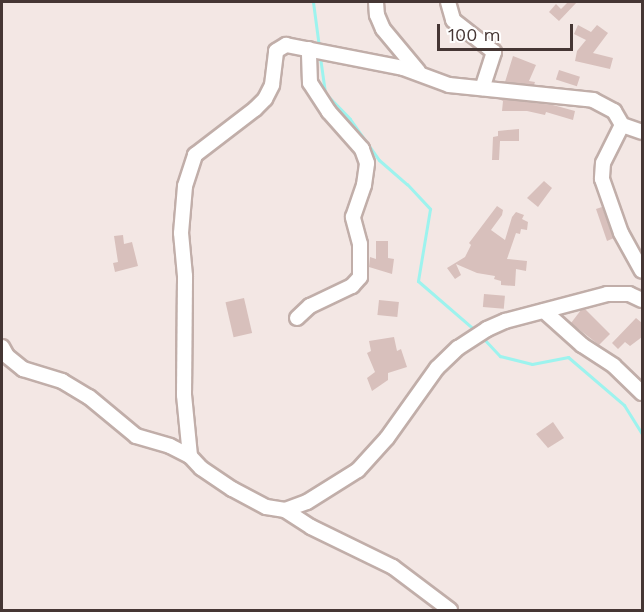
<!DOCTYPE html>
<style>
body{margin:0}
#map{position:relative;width:644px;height:612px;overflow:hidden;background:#f3e7e4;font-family:"Work Sans",sans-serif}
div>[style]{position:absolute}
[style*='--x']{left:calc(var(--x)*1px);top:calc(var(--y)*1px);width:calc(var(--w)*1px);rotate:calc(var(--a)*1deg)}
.stream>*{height:3px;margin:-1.5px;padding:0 1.5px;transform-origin:1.5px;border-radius:1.5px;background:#9df3ee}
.building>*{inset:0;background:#d8c0bc;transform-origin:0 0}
.roads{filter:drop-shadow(2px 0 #c1aea9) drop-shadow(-2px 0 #c1aea9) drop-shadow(0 2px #c1aea9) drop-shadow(0 -2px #c1aea9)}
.minor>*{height:14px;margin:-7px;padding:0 7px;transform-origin:7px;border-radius:7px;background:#fff}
span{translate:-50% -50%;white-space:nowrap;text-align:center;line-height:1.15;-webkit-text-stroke:4.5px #fff;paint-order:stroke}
.frame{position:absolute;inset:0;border:3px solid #453634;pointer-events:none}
.scale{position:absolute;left:437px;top:24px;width:136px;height:27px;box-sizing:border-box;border:3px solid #453634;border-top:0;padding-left:8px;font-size:18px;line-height:21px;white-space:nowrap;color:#453634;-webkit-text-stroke:4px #fff;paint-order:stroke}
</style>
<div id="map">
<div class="stream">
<div style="--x:313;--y:2;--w:45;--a:82.4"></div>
<div style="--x:320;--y:57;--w:36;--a:82"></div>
<div style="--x:325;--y:93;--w:36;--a:46"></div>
<div style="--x:350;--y:119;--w:50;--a:54.7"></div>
<div style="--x:379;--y:160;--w:37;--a:41"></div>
<div style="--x:407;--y:184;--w:34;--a:47"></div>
<div style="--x:430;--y:209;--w:73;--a:99.5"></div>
<div style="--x:418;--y:281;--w:77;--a:40.8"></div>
<div style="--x:483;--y:338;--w:25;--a:47"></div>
<div style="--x:500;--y:356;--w:33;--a:14"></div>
<div style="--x:532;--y:364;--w:37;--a:-11"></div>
<div style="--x:568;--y:357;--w:74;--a:40.6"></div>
<div style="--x:624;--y:405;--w:34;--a:58"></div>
</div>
<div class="building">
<div style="clip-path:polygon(568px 2px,577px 2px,559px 21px,549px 12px,556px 4px,561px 9px)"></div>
<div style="clip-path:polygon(578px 25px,591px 32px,597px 25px,608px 33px,593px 53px,613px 58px,610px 69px,575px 61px,577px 51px,586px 40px,574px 34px)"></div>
<div style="clip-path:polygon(513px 56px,536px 65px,529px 81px,535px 82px,534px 85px,505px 82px)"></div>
<div style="left:559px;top:70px;width:22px;height:10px;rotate:18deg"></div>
<div style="clip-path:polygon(499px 99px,553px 105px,575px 111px,573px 120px,546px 112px,545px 115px,527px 111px,502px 111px,503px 101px)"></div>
<div style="clip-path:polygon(519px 129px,519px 141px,500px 141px,499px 160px,492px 160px,493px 137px,498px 136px,498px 131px)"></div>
<div style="clip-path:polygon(544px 181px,552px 188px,538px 207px,527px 198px)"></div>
<div style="clip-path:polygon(497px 206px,503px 210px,502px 215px,491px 230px,505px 240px,512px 217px,516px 212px,524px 215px,522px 219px,528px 222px,527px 230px,521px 229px,520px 234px,516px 233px,507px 259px,527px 261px,526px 271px,516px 269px,515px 286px,501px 285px,501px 281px,494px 279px,495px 276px,477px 273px,456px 264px,461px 275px,455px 279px,447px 268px,465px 257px,471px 245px,469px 243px)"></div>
<div style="clip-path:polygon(602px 207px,614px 238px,607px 241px,596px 209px)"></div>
<div style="clip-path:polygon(123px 235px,124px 244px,132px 242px,138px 266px,115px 272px,113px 263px,118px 262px,114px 236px)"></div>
<div style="clip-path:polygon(376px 241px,388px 241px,388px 258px,394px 259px,392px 274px,369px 267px,370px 257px,376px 259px)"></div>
<div style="left:484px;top:294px;width:21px;height:13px;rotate:5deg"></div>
<div style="left:244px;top:298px;width:36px;height:19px;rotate:77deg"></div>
<div style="left:379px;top:300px;width:20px;height:15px;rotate:6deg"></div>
<div style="clip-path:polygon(585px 309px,610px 334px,599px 345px,571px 323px,581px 310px)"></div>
<div style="clip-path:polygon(636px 318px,642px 323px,642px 337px,630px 346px,625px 342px,618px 349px,612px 343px)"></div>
<div style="clip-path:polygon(394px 337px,397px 351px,401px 349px,407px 367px,388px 373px,388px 380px,372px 391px,367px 378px,375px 372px,367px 353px,371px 351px,369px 341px)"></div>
<div style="clip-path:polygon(553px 422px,564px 438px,548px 448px,536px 434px)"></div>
</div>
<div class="roads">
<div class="minor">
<div style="--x:376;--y:2;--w:13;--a:86"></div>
<div style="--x:377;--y:15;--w:15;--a:67"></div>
<div style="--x:383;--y:29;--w:55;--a:50.2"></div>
<div style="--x:448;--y:2;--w:19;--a:74"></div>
<div style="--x:453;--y:20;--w:52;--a:38"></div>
<div style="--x:494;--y:52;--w:38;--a:108"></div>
<div style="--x:622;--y:125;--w:21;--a:19"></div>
<div style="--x:544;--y:311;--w:51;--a:41.8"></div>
<div style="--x:582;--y:345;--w:38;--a:33"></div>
<div style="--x:614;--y:366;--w:39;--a:44"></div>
<div style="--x:297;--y:318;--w:18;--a:-43"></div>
<div style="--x:310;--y:306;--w:47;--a:-25.5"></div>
<div style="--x:352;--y:286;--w:12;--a:-48"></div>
<div style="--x:360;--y:277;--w:33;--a:-90"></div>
<div style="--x:360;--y:244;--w:28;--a:-105"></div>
<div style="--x:353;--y:217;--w:34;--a:-71"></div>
<div style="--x:364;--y:185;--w:22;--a:-82"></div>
<div style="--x:367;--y:163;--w:15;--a:-110"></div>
<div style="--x:362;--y:149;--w:50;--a:-131.7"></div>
<div style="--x:329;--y:112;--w:35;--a:-123"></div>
<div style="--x:310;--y:83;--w:34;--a:-92"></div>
<div style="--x:2;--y:347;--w:10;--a:61"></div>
<div style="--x:7;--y:356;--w:21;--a:39"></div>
<div style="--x:23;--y:369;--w:41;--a:17.1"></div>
<div style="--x:62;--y:381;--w:31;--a:31"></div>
<div style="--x:89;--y:397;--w:61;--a:39.7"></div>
<div style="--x:136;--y:436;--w:35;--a:16"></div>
<div style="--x:170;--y:446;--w:22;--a:27"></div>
<div style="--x:285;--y:510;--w:23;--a:-20"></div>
<div style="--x:307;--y:502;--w:60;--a:-32.1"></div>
<div style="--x:358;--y:470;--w:43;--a:-47.8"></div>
<div style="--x:387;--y:438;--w:86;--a:-54.5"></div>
<div style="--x:437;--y:368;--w:29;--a:-44"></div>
<div style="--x:458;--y:348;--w:35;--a:-33"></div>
<div style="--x:487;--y:329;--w:20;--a:-24"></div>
<div style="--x:505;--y:321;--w:106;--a:-14.8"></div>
<div style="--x:607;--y:294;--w:22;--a:0"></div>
<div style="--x:629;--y:294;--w:14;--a:25"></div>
<div style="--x:450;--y:610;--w:71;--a:-143"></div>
<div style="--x:393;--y:567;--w:91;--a:-154"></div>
<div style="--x:311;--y:527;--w:31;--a:-147"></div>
<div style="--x:285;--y:510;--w:19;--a:-171"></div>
<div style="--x:266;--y:507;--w:38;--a:-152"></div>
<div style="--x:232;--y:489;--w:37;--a:-146"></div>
<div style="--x:201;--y:468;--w:16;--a:-133"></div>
<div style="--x:190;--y:456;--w:61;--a:-95.6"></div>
<div style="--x:184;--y:395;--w:119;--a:-89.5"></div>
<div style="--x:185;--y:276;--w:43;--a:-95.3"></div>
<div style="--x:181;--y:233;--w:47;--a:-85.1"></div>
<div style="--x:185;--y:186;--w:33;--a:-72"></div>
<div style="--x:195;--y:155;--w:76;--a:-37.5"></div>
<div style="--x:255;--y:109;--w:14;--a:-45"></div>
<div style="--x:265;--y:99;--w:16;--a:-63"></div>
<div style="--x:272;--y:85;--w:34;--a:-83"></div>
<div style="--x:276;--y:51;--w:12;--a:-31"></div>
<div style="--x:286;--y:45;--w:119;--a:11.1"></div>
<div style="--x:403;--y:68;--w:49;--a:20.3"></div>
<div style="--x:449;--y:85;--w:145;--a:5.9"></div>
<div style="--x:593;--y:100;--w:24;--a:28"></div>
<div style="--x:614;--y:111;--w:16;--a:60"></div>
<div style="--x:622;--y:125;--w:42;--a:116.6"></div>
<div style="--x:603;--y:163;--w:16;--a:94"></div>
<div style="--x:602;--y:179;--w:57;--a:70.6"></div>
<div style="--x:621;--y:233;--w:43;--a:61.1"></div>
</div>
</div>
<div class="frame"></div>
<div class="scale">100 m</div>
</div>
